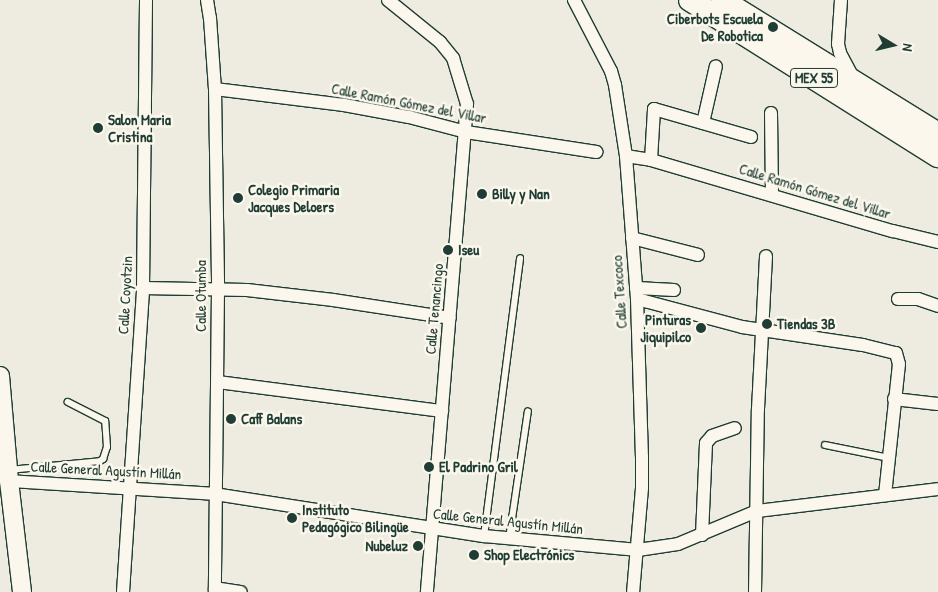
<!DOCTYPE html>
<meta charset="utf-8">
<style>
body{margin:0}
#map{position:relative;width:938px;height:592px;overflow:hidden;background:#eeece1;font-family:"Patrick Hand",sans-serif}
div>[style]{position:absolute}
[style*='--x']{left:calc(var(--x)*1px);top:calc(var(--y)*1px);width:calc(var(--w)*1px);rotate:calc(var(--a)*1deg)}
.roads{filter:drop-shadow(1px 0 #1f3d34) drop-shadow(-1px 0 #1f3d34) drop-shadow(0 1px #1f3d34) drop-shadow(0 -1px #1f3d34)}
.lane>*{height:6px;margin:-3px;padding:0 3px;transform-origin:3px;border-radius:3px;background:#fbf7ec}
.street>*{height:12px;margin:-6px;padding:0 6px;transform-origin:6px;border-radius:6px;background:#fbf7ec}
.secondary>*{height:18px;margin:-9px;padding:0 9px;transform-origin:9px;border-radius:9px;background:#fbf7ec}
.highway>*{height:22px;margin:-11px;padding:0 11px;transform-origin:11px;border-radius:11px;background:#fbf7ec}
.dots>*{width:14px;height:14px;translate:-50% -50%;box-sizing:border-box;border:2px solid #fbf7ec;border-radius:50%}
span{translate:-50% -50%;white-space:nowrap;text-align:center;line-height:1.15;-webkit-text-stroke:5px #fbf7ec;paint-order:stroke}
.shield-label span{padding:1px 4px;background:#fbf7ec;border:1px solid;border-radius:4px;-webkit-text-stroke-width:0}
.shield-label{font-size:14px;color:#1f3d34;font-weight:700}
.poi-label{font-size:15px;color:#1f3d34;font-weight:700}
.right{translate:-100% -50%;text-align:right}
.left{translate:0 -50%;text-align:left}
.street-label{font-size:15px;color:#1f3d34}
.north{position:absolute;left:868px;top:20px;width:50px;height:50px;-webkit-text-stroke:4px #fbf7ec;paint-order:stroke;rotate:99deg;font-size:14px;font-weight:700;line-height:20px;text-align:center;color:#1f3d34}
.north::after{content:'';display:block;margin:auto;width:18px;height:22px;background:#1f3d34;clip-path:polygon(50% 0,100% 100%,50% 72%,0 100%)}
</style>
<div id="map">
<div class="roads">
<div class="lane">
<div style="--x:825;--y:445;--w:65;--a:11.5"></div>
<div style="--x:9;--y:470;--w:91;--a:-5.6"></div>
<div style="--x:100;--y:461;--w:4;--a:-34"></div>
<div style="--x:103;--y:459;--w:13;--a:-72"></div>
<div style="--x:107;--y:447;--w:26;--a:-94"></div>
<div style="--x:105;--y:421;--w:42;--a:-152.8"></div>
<div style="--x:484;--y:536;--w:280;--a:-82.6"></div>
<div style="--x:509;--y:539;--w:129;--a:-81.6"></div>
</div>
<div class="street">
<div style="--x:207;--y:0;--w:18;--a:81"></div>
<div style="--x:210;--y:18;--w:71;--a:86"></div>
<div style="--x:215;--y:89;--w:200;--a:89.1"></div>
<div style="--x:218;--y:289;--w:303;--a:90.6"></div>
<div style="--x:388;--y:0;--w:67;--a:38.9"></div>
<div style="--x:440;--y:42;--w:21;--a:51"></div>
<div style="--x:453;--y:58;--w:48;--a:73.1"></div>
<div style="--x:467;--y:104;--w:490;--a:94.7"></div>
<div style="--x:574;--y:0;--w:80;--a:62.5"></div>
<div style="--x:611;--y:71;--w:15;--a:74"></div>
<div style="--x:615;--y:85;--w:72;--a:81.2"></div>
<div style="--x:626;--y:156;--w:143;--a:85.6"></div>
<div style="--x:637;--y:299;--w:158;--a:88.2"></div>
<div style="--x:642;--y:457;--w:31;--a:90"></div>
<div style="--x:642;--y:488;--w:104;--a:94.9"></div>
<div style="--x:841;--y:0;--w:44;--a:93.9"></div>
<div style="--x:838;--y:44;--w:9;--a:77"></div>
<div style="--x:840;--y:53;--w:27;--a:62"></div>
<div style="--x:215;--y:89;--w:130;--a:7.1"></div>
<div style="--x:344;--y:105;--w:66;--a:10.5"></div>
<div style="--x:409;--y:117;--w:59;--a:14.7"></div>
<div style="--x:466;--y:132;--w:132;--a:8.7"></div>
<div style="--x:771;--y:113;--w:81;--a:89.3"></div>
<div style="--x:703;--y:123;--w:58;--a:-77.2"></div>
<div style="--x:626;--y:156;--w:25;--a:9"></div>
<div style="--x:651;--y:160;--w:252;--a:16.4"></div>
<div style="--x:893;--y:231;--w:46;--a:13.7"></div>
<div style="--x:651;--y:160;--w:51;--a:-86.6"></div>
<div style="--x:654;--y:109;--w:101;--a:16.1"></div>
<div style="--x:632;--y:238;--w:68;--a:14.4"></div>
<div style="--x:143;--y:288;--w:104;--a:1.1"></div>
<div style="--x:247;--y:290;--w:87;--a:6.6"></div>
<div style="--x:333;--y:300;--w:118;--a:8.7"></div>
<div style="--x:636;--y:288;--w:38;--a:3"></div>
<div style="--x:637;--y:299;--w:109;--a:14.9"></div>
<div style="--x:742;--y:327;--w:122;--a:8.5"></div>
<div style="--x:863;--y:345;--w:34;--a:14"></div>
<div style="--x:896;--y:353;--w:11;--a:75"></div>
<div style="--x:899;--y:364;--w:132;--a:96.1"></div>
<div style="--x:898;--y:299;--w:20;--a:0"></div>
<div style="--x:918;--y:299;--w:21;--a:19"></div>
<div style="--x:218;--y:382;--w:226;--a:7.4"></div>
<div style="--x:894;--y:399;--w:44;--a:6.5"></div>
<div style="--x:9;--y:481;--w:206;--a:3.6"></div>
<div style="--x:215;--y:494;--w:272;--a:8.9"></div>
<div style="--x:484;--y:536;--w:155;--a:5.2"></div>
<div style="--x:638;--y:550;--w:40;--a:-8.5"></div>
<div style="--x:678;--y:544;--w:86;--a:-22.7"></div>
<div style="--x:757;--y:511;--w:182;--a:-6.9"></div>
<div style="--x:702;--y:535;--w:92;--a:-87.5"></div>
<div style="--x:706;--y:443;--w:9;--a:-49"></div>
<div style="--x:712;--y:436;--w:24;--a:-19"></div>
<div style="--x:215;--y:588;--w:26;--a:9"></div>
<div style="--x:123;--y:592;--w:305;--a:-86.2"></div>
<div style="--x:143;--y:288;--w:288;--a:-89.4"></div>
<div style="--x:755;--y:592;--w:183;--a:-89.1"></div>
<div style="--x:758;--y:409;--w:153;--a:-87"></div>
</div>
<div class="secondary">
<div style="--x:0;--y:376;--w:105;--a:85.1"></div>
<div style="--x:9;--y:481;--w:112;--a:83.3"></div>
</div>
<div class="highway">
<div style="--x:690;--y:0;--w:293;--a:32.2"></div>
<div style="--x:722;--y:0;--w:254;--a:31.8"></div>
</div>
</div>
<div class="dots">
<div style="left:773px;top:27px;background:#1f3d34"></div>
<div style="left:98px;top:128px;background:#1f3d34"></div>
<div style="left:482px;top:194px;background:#1f3d34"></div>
<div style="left:238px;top:198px;background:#1f3d34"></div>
<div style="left:448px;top:250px;background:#1f3d34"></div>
<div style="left:767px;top:324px;background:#1f3d34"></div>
<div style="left:701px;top:328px;background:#1f3d34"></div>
<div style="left:231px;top:419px;background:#1f3d34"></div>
<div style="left:429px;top:467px;background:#1f3d34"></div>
<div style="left:292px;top:518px;background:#1f3d34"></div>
<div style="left:418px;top:546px;background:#1f3d34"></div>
<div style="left:474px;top:555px;background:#1f3d34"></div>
</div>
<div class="shield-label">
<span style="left:814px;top:78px">MEX 55</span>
</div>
<div class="poi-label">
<span class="right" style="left:763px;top:27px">Ciberbots Escuela<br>De Robotica</span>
<span class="left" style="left:108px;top:128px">Salon Maria<br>Cristina</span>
<span class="left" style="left:248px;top:198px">Colegio Primaria<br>Jacques Deloers</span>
<span class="left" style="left:492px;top:194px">Billy y Nan</span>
<span class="left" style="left:458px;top:250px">Iseu</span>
<span class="right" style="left:691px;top:328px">Pinturas<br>Jiquipilco</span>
<span class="left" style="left:777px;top:324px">Tiendas 3B</span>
<span class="left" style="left:241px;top:419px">Caff Balans</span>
<span class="left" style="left:439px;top:467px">El Padrino Gril</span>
<span class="left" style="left:302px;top:518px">Instituto<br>Pedagógico Bilingüe</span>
<span class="right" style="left:408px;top:546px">Nubeluz</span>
<span class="left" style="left:484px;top:555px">Shop Electrónics</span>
</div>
<div class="street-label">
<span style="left:409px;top:103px;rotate:11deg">Calle Ramón Gómez del Villar</span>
<span style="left:815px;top:191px;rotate:17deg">Calle Ramón Gómez del Villar</span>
<span style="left:619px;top:292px;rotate:-94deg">Calle Texcoco</span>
<span style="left:125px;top:295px;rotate:-87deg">Calle Coyotzin</span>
<span style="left:201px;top:296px;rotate:-90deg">Calle Otumba</span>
<span style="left:434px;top:309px;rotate:-85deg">Calle Tenancingo</span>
<span style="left:106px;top:470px;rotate:3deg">Calle General Agustín Millán</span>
<span style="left:508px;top:521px;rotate:6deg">Calle General Agustín Millán</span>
</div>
<div class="north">N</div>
</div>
